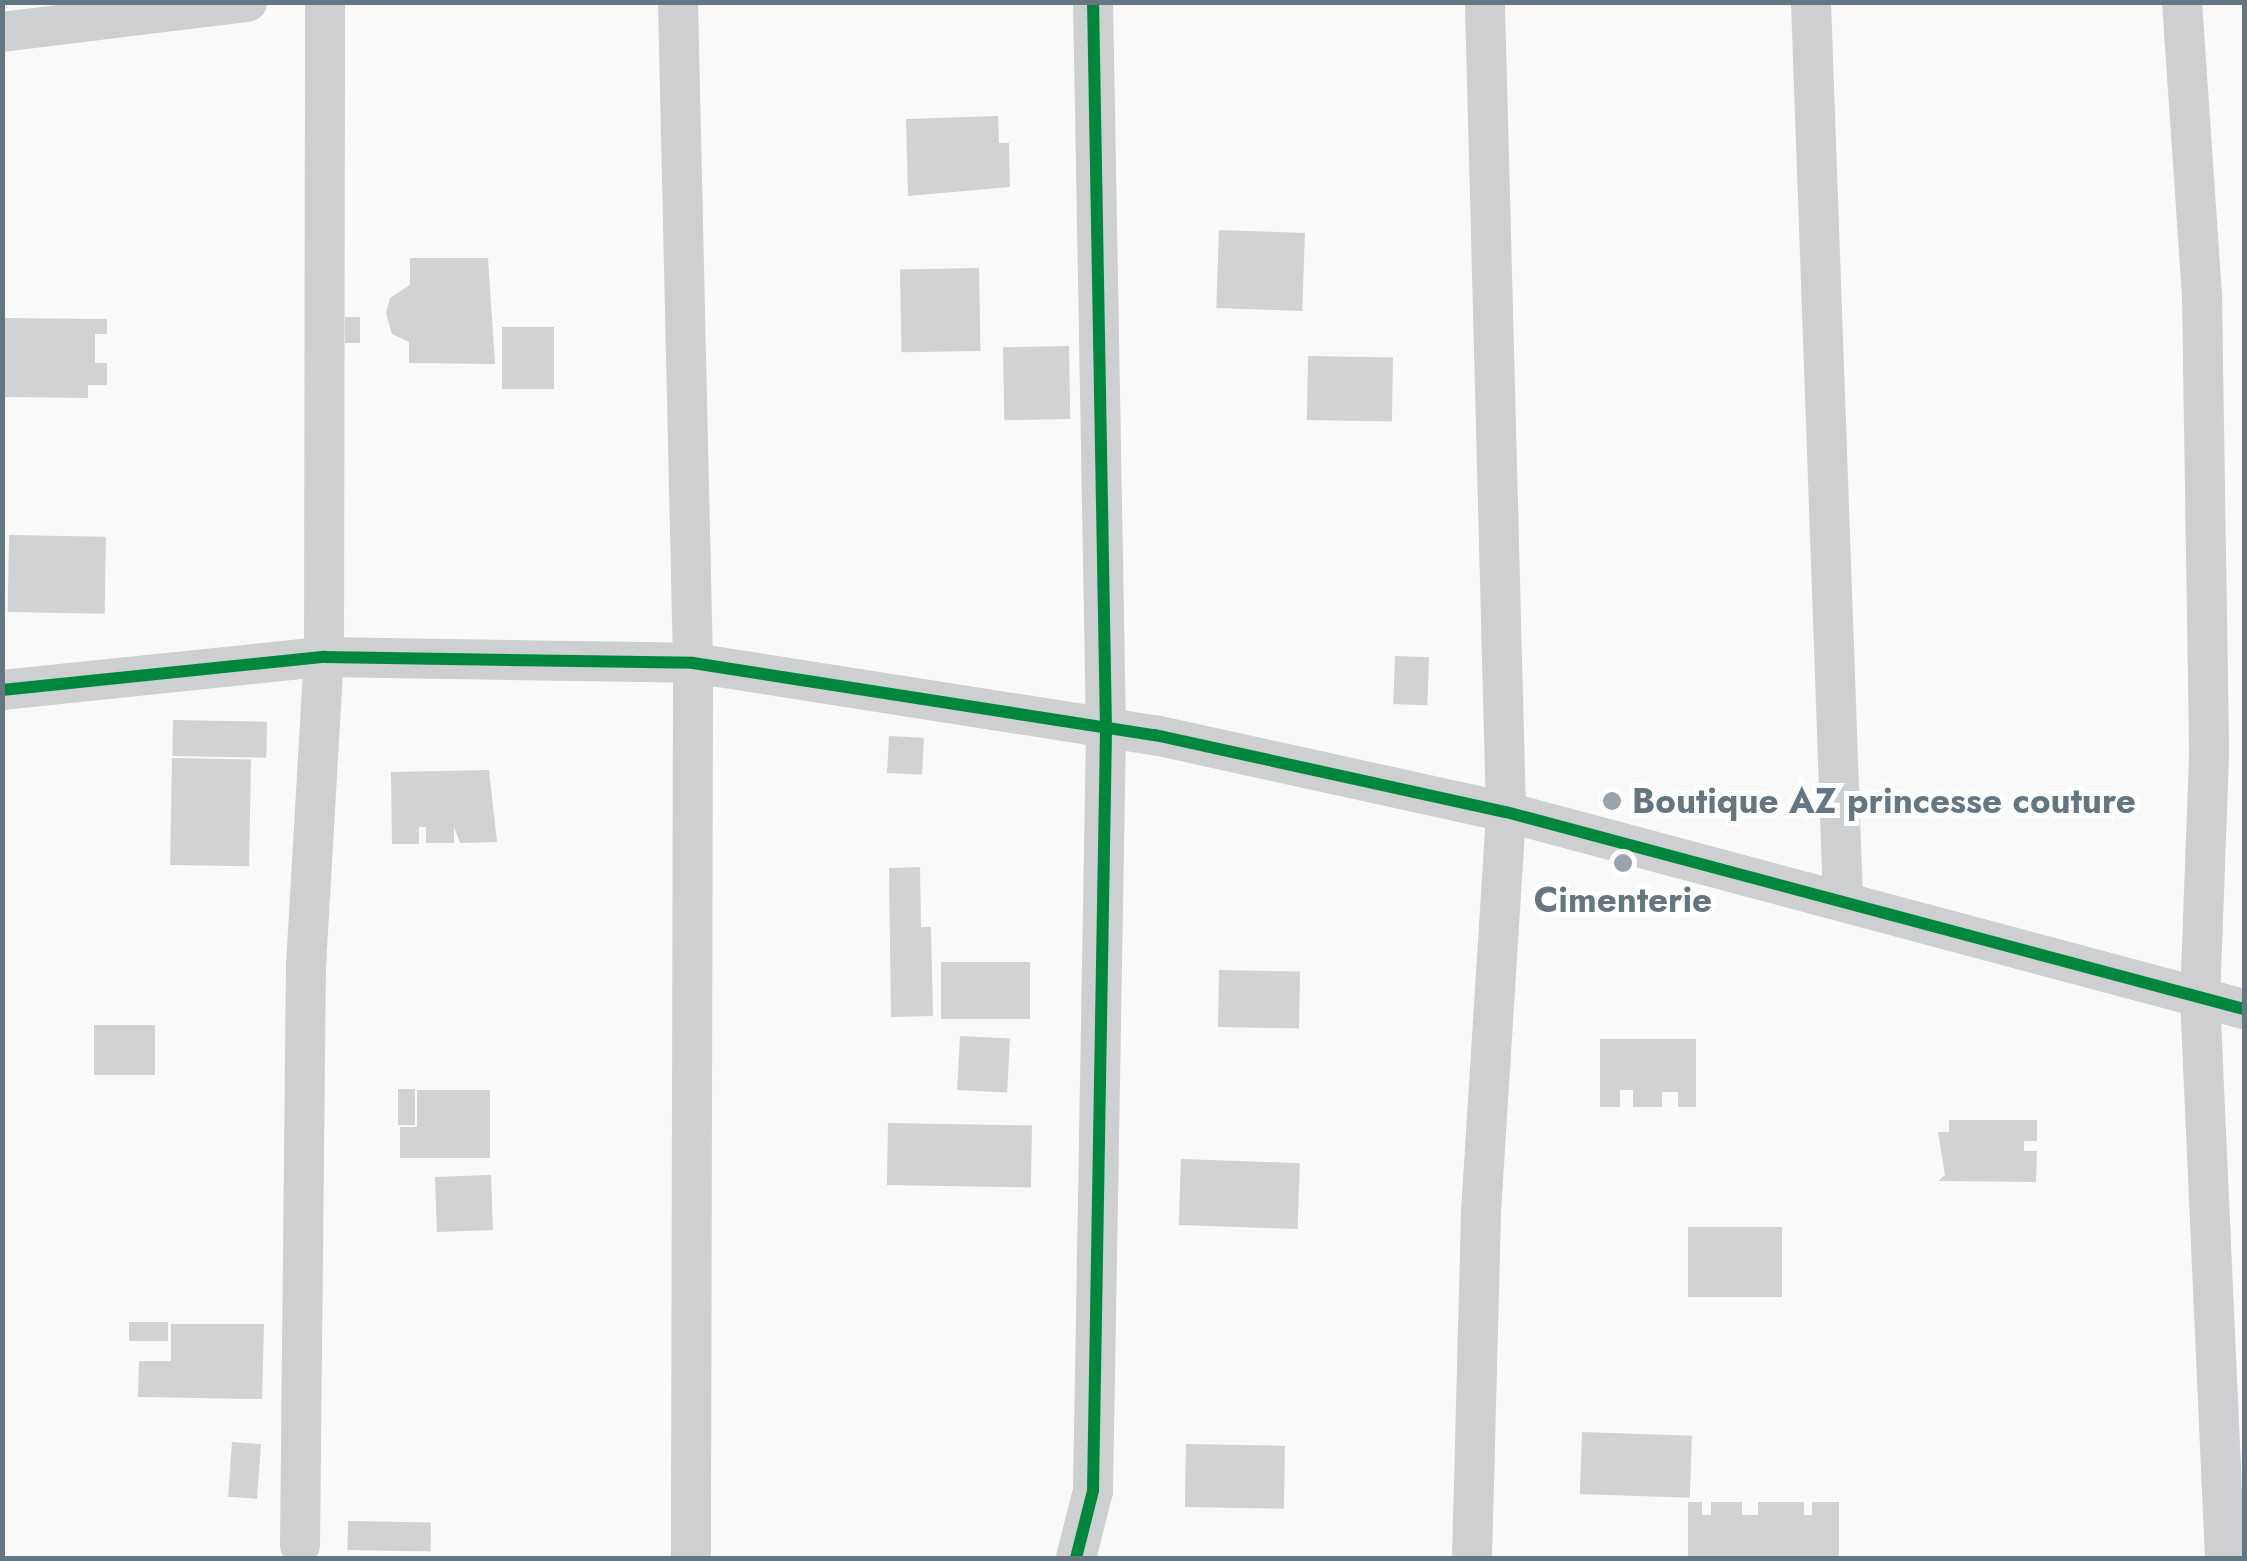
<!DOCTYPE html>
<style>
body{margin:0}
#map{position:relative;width:2247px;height:1561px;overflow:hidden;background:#f9f9f9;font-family:Jost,sans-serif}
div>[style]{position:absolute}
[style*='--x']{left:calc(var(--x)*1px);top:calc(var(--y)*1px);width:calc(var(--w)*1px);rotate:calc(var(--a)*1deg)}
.building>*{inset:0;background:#d0d2d3;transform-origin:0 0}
.street>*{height:40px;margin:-20px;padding:0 20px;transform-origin:20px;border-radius:20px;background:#cecfd0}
.cycleway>*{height:12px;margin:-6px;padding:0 6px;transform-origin:6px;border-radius:6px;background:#00873e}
.dots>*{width:28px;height:28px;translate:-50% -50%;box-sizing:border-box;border:5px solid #fff;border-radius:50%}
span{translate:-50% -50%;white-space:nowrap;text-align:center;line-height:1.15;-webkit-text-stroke:10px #fff;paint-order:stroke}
.poi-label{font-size:35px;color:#657683;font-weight:700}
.left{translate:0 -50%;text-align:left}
.frame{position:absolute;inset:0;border:5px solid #657683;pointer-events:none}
</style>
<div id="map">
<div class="building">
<div style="clip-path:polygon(998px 116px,999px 143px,1009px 143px,1010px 187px,908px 196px,906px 119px)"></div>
<div style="left:1219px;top:230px;width:86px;height:78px;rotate:2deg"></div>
<div style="clip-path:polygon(410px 258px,488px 258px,495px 364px,409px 363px,409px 342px,392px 334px,386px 313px,390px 298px,410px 285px)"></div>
<div style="left:979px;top:268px;width:83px;height:79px;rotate:89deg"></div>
<div style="left:345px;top:317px;width:15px;height:26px"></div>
<div style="clip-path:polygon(2px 318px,107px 319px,107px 334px,95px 334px,95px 363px,107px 363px,107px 385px,88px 385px,88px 398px,2px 397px)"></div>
<div style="left:502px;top:327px;width:52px;height:62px"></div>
<div style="left:1069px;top:346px;width:73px;height:66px;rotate:89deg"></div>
<div style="left:1308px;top:356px;width:85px;height:64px;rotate:1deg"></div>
<div style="left:9px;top:535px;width:97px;height:77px;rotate:1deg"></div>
<div style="left:1395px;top:656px;width:34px;height:48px;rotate:2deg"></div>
<div style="left:173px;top:720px;width:94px;height:36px;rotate:1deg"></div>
<div style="left:889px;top:736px;width:35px;height:37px;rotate:3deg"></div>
<div style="left:172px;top:758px;width:79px;height:107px;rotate:1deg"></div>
<div style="clip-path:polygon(489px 770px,497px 842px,460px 843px,454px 827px,454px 843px,426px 843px,426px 827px,419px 827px,419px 844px,392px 844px,391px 772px)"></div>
<div style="clip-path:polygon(920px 867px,921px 927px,931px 927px,933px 1016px,891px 1017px,889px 868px)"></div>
<div style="left:941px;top:962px;width:89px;height:57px"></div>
<div style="left:1219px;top:970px;width:81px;height:57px;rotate:1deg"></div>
<div style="left:94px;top:1025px;width:61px;height:50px"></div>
<div style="left:960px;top:1036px;width:50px;height:54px;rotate:3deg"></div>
<div style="clip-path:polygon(1600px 1039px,1696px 1039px,1696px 1107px,1678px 1107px,1678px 1092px,1662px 1092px,1662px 1107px,1633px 1107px,1633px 1090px,1620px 1090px,1620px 1107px,1600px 1107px)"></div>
<div style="left:398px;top:1089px;width:17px;height:36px"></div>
<div style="clip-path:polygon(417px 1090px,490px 1090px,490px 1158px,400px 1158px,400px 1127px,417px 1127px)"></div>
<div style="clip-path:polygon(1949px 1120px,2037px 1120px,2037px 1141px,2024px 1141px,2024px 1151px,2037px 1151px,2036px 1182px,1938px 1181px,1945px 1175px,1938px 1132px,1949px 1132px)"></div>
<div style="left:888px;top:1123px;width:144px;height:62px;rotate:1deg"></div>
<div style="left:1181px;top:1159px;width:119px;height:66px;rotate:2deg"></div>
<div style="left:491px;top:1175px;width:55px;height:56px;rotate:88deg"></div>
<div style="left:1688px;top:1227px;width:94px;height:70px"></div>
<div style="left:129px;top:1322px;width:39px;height:19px"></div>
<div style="clip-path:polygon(171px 1324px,264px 1324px,262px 1399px,138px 1397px,139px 1361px,171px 1361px)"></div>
<div style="left:1582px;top:1432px;width:110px;height:62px;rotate:2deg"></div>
<div style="left:232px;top:1442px;width:29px;height:55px;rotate:4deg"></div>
<div style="left:1186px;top:1444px;width:99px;height:63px;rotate:1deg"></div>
<div style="clip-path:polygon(1688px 1502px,1702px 1502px,1702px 1515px,1711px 1515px,1711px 1502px,1742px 1502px,1742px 1515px,1758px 1515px,1758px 1502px,1804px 1502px,1804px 1515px,1812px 1515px,1812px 1502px,1839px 1502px,1839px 1558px,1688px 1558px)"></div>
<div style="left:348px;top:1521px;width:83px;height:29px;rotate:1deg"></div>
</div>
<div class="street">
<div style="--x:678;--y:2;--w:661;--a:88.7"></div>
<div style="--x:693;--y:663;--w:895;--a:90.13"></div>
<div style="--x:1811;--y:2;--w:899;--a:87.96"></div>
<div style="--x:2182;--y:2;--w:297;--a:86.1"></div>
<div style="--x:2202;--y:298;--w:458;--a:89.1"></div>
<div style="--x:2209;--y:756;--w:241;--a:92.1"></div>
<div style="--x:2200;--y:997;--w:562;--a:87.45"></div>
<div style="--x:2;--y:32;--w:247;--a:-7"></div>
<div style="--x:2;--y:690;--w:324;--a:-5.9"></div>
<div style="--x:324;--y:657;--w:369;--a:0.9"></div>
<div style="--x:693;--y:663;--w:468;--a:8.9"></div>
<div style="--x:1155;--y:735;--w:359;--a:12.4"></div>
<div style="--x:1506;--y:812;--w:764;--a:14.95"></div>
<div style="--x:300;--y:1545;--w:579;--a:-89.41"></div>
<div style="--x:306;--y:966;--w:310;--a:-86.7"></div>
<div style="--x:324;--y:657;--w:655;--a:-89.91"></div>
<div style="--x:1076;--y:1558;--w:69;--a:-75.8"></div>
<div style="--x:1093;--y:1491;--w:762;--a:-89.02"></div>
<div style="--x:1106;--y:729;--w:727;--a:-91.02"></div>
<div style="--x:1472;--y:1558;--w:346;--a:-88.5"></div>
<div style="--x:1481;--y:1212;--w:401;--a:-86.4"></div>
<div style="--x:1506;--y:812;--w:810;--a:-91.49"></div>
</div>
<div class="cycleway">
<div style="--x:2;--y:690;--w:324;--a:-5.9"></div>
<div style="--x:324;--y:657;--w:369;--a:0.9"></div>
<div style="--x:693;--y:663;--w:468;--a:8.9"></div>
<div style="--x:1155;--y:735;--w:359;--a:12.4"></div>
<div style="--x:1506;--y:812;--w:764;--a:14.95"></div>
<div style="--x:1076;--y:1558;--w:69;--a:-75.8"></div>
<div style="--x:1093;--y:1491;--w:762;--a:-89.02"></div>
<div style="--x:1106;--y:729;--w:727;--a:-91.02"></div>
</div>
<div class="dots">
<div style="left:1612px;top:801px;background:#99a4ac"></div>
<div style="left:1623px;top:863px;background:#99a4ac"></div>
</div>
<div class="poi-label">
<span class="left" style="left:1632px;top:801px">Boutique AZ princesse couture</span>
<span style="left:1623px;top:900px">Cimenterie</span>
</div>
<div class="frame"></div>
</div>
